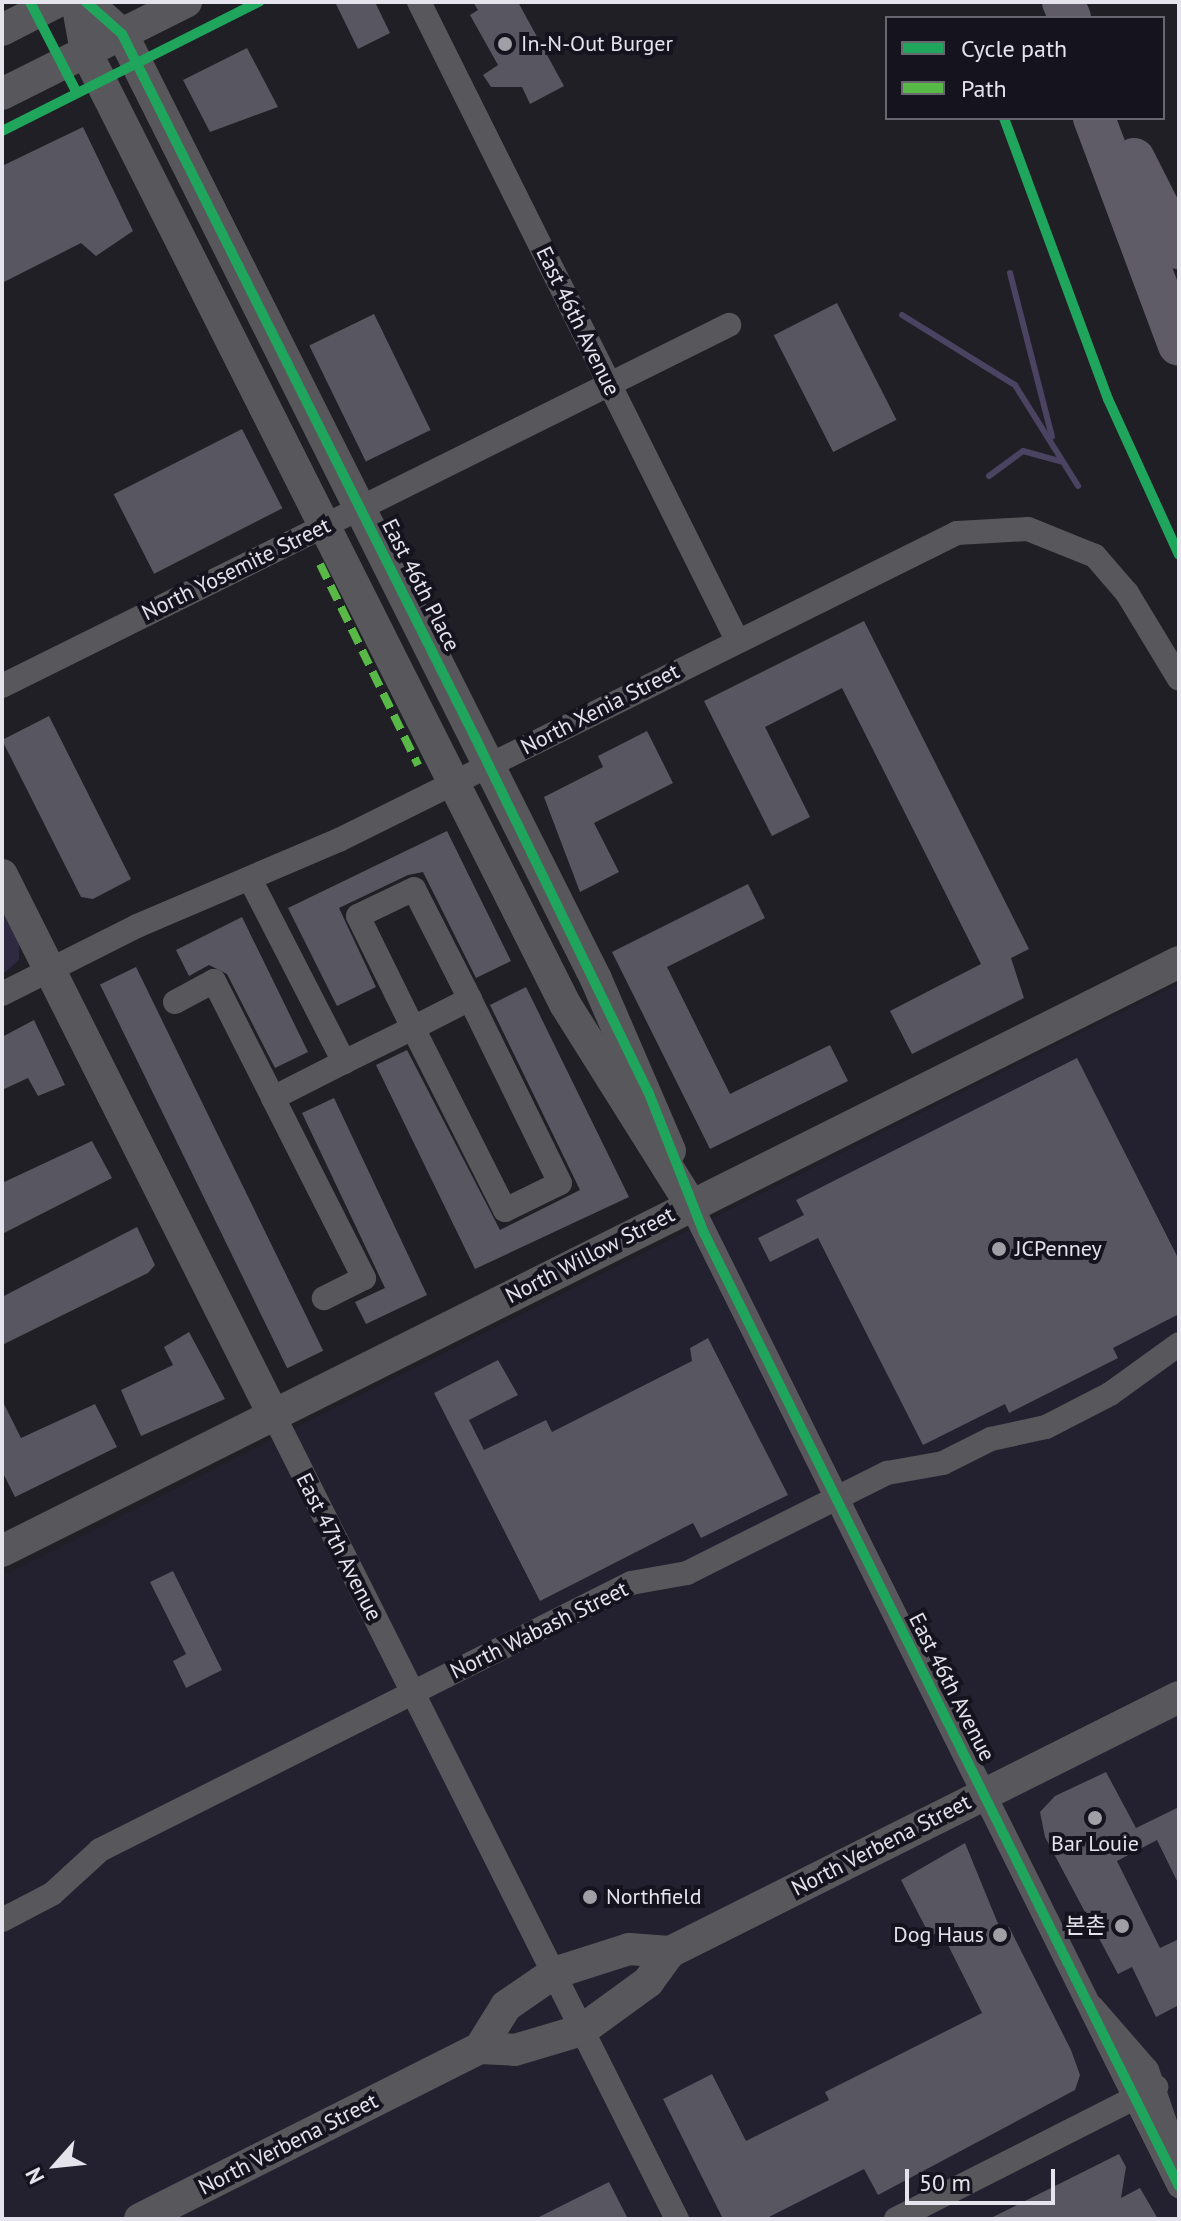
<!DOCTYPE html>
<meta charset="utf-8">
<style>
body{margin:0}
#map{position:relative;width:1181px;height:2221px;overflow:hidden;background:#201f25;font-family:"PT Sans","Noto Sans KR",sans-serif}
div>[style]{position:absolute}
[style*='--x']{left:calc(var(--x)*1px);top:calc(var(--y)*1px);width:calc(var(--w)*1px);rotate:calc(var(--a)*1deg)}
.built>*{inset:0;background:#23202f}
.green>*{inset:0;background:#2f2942}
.stream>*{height:6px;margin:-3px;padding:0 3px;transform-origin:3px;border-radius:3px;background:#4a4361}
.building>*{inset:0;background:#585660;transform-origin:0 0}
.street>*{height:24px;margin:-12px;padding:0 12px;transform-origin:12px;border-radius:12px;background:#58575b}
.secondary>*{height:32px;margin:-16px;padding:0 16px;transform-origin:16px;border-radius:16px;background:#58575b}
.highway>*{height:42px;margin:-21px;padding:0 21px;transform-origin:21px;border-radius:21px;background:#5f5c67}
.quiet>*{height:8px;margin-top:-4px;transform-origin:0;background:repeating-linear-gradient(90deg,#58b947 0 16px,transparent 0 24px)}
.cycleway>*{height:10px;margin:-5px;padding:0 5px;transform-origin:5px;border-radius:5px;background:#20a55d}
.dots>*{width:22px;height:22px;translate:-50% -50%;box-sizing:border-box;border:4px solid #15131e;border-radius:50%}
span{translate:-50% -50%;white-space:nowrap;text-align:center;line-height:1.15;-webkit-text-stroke:8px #15131e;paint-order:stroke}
.poi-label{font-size:22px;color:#e5e4ec}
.left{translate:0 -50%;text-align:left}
.right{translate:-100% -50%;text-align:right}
.street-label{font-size:22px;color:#e5e4ec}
.frame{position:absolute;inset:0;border:4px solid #e5e4ec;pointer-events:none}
.legend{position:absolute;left:885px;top:16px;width:280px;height:104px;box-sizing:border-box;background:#15131e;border:2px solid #686770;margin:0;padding:10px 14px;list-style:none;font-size:24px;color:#e5e4ec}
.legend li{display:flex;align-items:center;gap:16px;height:40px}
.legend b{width:40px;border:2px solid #686770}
.north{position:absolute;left:16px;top:2125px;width:80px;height:80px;-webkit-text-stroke:6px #15131e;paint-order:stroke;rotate:243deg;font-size:22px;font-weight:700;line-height:32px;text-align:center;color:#e5e4ec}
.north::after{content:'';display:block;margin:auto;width:28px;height:36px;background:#e5e4ec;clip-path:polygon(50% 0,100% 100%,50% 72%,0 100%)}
.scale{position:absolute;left:905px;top:2169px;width:150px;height:36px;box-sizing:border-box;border:4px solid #e5e4ec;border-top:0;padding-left:10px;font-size:24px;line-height:28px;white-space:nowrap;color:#e5e4ec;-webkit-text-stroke:6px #15131e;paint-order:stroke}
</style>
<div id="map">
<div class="built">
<div style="clip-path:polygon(1179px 983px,1179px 2219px,2px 2219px,2px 1576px)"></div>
</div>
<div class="green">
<div style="clip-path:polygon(2px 911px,19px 944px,19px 960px,2px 975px)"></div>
</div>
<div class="stream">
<div style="--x:1010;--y:273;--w:169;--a:75.6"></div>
<div style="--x:902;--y:315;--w:133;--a:31.8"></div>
<div style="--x:1015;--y:385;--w:119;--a:58"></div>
<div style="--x:989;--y:476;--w:42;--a:-36.3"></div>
<div style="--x:1023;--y:451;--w:41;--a:15.4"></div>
</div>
<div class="building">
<div style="clip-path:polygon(335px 2px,375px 2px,390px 33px,358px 49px)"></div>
<div style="clip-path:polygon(473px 2px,518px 2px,564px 86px,530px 104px,522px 87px,491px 87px,483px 75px,498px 65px,470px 15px,478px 10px)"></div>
<div style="clip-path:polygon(247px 48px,278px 107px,210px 132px,183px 80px)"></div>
<div style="clip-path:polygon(83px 127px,133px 231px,96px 256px,81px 243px,2px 283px,2px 166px)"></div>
<div style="left:837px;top:303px;width:131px;height:71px;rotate:63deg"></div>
<div style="left:374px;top:314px;width:129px;height:72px;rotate:64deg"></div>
<div style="left:242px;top:429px;width:89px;height:144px;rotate:63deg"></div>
<div style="clip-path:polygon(864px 621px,1029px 949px,1011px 958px,1024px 998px,912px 1054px,890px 1011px,981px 964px,842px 688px,765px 727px,810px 817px,772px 836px,704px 701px)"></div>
<div style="clip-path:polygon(49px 716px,131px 879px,93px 899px,81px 897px,2px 740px)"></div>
<div style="clip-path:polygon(647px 731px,673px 783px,594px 823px,619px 872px,580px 892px,544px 797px,603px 767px,598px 756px)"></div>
<div style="clip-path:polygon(447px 831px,511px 961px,476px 978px,423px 872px,408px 875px,339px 908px,376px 987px,337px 1006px,288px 908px)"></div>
<div style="clip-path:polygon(748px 884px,765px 918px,667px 967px,730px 1094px,830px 1045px,848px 1081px,710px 1149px,612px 952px)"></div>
<div style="clip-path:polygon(242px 917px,308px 1052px,275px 1068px,227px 974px,209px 965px,189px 976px,176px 950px)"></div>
<div style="left:136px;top:967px;width:427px;height:40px;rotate:64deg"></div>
<div style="clip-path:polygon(526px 987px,629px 1197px,475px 1269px,376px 1065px,407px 1050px,500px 1230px,580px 1190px,490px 1005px)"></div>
<div style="clip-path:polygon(34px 1020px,65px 1085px,38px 1096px,28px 1078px,2px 1090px,2px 1037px)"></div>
<div style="clip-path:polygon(1077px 1058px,1179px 1260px,1179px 1314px,1113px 1348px,1118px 1358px,1009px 1413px,1005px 1404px,923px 1445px,818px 1238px,770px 1262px,758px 1238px,804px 1215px,796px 1200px)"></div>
<div style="clip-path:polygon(334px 1098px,427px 1295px,366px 1324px,355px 1302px,385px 1288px,302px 1113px)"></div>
<div style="clip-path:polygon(92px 1141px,112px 1178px,2px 1234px,2px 1183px)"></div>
<div style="clip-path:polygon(137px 1227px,155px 1265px,148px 1273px,2px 1345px,2px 1297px)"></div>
<div style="clip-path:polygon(189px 1332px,225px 1399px,141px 1436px,121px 1390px,173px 1365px,164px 1347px)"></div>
<div style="clip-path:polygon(708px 1338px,788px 1495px,701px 1538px,693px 1523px,540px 1601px,434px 1393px,498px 1360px,518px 1395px,469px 1420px,484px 1450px,546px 1420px,552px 1432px,692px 1361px,690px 1348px)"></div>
<div style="clip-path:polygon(2px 1400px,21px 1438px,95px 1404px,117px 1447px,15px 1497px,2px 1471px)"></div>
<div style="clip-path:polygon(173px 1571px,222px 1670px,186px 1688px,173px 1661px,186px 1654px,150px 1582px)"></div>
<div style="clip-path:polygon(1106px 1772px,1136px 1828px,1179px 1807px,1179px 1885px,1157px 1840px,1117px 1861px,1160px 1948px,1179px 1939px,1179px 2005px,1156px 2017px,1132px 1967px,1118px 1974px,1045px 1837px,1040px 1812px,1055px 1796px)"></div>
<div style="clip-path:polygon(965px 1843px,1001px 1931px,1009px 1927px,1071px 2050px,1080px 2075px,1075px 2090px,878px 2195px,864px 2169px,765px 2219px,723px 2219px,663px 2099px,712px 2074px,746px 2141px,829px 2100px,825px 2092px,982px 2013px,941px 1931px,930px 1936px,901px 1880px)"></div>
<div style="clip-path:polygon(1119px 2154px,1126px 2167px,1121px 2198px,1140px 2188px,1158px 2219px,989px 2219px)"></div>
<div style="clip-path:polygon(609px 2182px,628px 2219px,535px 2219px)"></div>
</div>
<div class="street">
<div style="--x:419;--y:2;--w:713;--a:63.51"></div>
<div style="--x:2;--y:686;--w:812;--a:-26.41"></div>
<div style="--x:250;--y:879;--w:206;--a:62.8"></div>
<div style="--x:344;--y:1062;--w:77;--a:-26.2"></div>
<div style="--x:413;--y:1028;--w:64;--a:-27"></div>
<div style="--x:470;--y:999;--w:123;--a:-117"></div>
<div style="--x:414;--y:889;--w:62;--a:154.3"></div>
<div style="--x:358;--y:916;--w:125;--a:63.8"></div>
<div style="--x:413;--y:1028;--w:204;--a:63.2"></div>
<div style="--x:505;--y:1210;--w:61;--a:-26.1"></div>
<div style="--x:560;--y:1183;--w:205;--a:-116.1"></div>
<div style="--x:2;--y:994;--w:151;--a:-26.7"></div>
<div style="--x:137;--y:926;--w:220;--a:-23.1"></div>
<div style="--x:339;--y:840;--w:690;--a:-26.42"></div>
<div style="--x:957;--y:533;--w:71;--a:-3.2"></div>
<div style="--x:1028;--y:529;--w:72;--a:21.9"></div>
<div style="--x:1095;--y:556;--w:49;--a:49.1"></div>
<div style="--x:1127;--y:593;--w:100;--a:58.8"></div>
<div style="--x:175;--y:1002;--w:44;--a:-28.3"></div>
<div style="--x:214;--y:981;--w:131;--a:63.2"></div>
<div style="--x:273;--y:1098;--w:80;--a:-26.9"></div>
<div style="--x:273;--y:1098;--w:202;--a:63.2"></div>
<div style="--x:364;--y:1278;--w:45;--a:153.4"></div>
<div style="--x:691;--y:1205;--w:1096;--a:63.55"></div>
<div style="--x:273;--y:1414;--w:901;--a:63.35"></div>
<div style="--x:2;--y:1920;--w:56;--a:-27.5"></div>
<div style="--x:52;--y:1894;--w:65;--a:-42.5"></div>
<div style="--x:100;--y:1850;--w:594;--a:-26.69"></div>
<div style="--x:631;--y:1583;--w:57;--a:-10.1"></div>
<div style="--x:687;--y:1573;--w:224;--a:-26.6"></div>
<div style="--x:887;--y:1473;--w:57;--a:-10.1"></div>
<div style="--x:943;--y:1463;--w:54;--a:-26.6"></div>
<div style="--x:991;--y:1439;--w:56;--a:-12.3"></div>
<div style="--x:1046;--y:1427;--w:72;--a:-27.3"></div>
<div style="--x:1110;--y:1394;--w:85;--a:-35.9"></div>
<div style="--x:1092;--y:2007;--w:84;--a:48.9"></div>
<div style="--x:1147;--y:2070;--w:98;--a:71"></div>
<div style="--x:896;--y:2219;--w:292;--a:-26.9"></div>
</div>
<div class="secondary">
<div style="--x:77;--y:2;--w:51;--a:79.8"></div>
<div style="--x:86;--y:52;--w:1066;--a:63.29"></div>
<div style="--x:565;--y:1004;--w:237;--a:57.9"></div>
<div style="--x:86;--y:2;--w:48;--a:41.6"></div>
<div style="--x:122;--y:34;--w:34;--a:63"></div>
<div style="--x:137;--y:64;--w:1024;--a:63.36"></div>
<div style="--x:596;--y:979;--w:187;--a:66.7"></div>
<div style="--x:2;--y:30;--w:62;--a:-27"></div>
<div style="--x:2;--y:94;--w:206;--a:-26.6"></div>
<div style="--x:2;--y:875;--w:603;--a:63.31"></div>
<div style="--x:2;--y:1551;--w:1316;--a:-26.58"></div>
<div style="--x:480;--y:2048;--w:49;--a:-58.2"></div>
<div style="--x:506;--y:2006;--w:58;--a:-34.5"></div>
<div style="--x:554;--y:1973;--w:79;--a:-17.7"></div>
<div style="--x:629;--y:1949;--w:41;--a:4.2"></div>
<div style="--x:140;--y:2219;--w:381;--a:-26.7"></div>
<div style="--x:480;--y:2048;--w:35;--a:3"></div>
<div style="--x:515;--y:2050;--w:70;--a:-16.6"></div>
<div style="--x:582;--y:2030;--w:82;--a:-36"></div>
<div style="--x:648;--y:1982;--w:37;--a:-54"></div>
<div style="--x:670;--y:1952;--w:569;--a:-26.61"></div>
</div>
<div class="highway">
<div style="--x:1063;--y:2;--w:17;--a:66"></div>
<div style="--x:1094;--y:118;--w:242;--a:69.5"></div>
<div style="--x:1134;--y:159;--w:100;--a:63.2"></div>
</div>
<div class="quiet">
<div style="--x:320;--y:564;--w:224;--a:64"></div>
</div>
<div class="cycleway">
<div style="--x:30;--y:2;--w:102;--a:62.7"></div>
<div style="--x:86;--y:2;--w:48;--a:41.6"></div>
<div style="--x:122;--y:34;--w:787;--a:63.34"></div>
<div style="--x:475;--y:737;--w:394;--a:64"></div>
<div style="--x:648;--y:1091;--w:153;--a:68.5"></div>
<div style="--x:704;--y:1233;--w:1065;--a:63.51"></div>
<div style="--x:1004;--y:118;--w:300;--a:69.7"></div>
<div style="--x:1108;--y:399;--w:171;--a:65.5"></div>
<div style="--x:2;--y:131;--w:288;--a:-26.7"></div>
</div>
<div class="dots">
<div style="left:505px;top:44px;background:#a09fa6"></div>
<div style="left:999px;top:1249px;background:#a09fa6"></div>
<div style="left:1095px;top:1818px;background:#a09fa6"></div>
<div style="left:590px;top:1897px;background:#a09fa6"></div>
<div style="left:1122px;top:1926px;background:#a09fa6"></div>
<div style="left:1000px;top:1935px;background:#a09fa6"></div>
</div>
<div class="poi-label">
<span class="left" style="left:521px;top:44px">In-N-Out Burger</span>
<span class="left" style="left:1015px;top:1249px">JCPenney</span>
<span style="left:1095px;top:1844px">Bar Louie</span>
<span class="left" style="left:606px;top:1897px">Northfield</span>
<span class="right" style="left:1106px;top:1926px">본촌</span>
<span class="right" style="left:984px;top:1935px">Dog Haus</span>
</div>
<div class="street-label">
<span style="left:578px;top:321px;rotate:64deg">East 46th Avenue</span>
<span style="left:236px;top:569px;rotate:-26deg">North Yosemite Street</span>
<span style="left:421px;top:585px;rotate:63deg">East 46th Place</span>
<span style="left:600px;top:709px;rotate:-27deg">North Xenia Street</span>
<span style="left:590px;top:1255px;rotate:-27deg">North Willow Street</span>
<span style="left:339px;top:1547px;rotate:63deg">East 47th Avenue</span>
<span style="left:539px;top:1630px;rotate:-26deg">North Wabash Street</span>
<span style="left:952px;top:1687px;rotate:63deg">East 46th Avenue</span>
<span style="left:881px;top:1845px;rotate:-27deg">North Verbena Street</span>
<span style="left:288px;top:2144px;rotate:-27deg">North Verbena Street</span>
</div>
<div class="frame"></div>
<ul class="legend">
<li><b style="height:10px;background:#20a55d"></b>Cycle path</li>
<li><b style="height:10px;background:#58b947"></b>Path</li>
</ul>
<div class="north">N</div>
<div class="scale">50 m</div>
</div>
